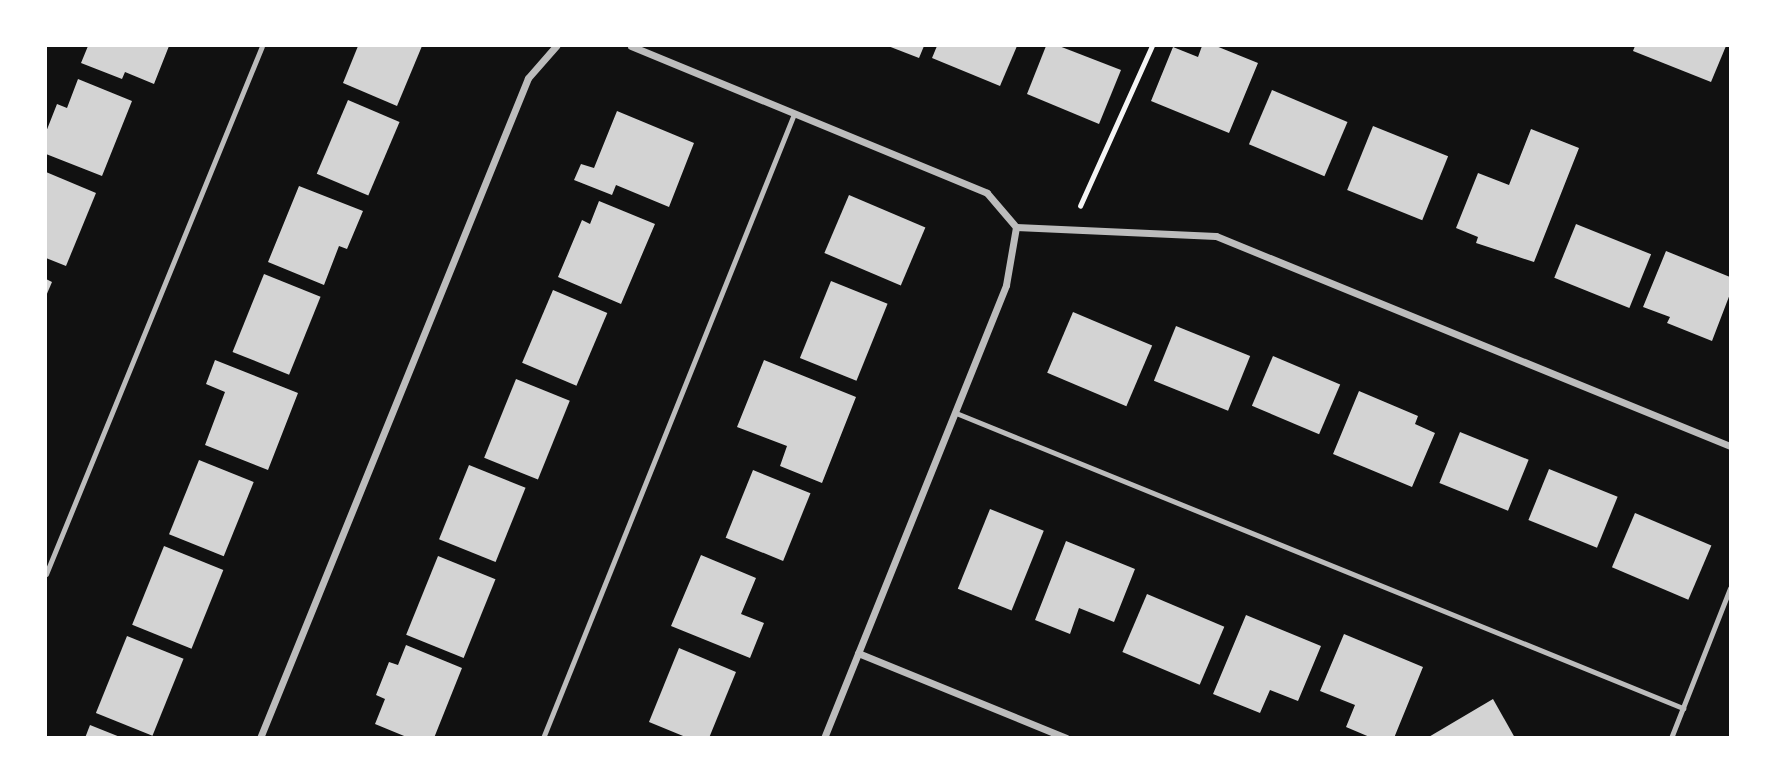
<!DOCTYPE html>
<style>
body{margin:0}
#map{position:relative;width:1776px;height:783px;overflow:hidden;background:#111;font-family:Lato,sans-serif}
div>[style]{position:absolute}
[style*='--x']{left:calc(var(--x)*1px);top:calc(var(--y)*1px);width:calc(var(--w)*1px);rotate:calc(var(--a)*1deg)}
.building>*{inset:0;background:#d3d3d3;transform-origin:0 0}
.path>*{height:4.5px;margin:-2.25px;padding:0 2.25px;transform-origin:2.25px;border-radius:2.25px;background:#f5f5f5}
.service>*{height:5px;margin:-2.5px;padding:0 2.5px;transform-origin:2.5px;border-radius:2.5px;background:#bcbcbc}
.minor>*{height:7px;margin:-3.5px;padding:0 3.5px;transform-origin:3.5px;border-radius:3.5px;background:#bcbcbc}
span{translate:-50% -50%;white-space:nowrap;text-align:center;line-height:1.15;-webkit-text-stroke:5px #fff;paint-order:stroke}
.frame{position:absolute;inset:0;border:47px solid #fff;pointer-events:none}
</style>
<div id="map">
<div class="building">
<div style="clip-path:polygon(88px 46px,169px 46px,154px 84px,125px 72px,122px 79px,81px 63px)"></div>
<div style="clip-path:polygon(358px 46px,422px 46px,397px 106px,343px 83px)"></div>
<div style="clip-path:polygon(888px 46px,924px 46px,919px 58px)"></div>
<div style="clip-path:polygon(937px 46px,1017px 46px,1000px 86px,932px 58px)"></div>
<div style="clip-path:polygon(1046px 46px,1059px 46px,1121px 70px,1099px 124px,1027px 94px)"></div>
<div style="clip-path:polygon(1202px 46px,1216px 46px,1258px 63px,1229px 133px,1151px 101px,1173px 47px,1198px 57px)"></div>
<div style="clip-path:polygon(1635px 46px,1726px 46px,1711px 82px,1633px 51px)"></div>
<div style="clip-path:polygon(78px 79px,132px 101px,102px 176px,46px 154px,46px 132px,57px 104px,67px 108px)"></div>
<div style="left:1272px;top:90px;width:82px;height:59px;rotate:23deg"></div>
<div style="left:348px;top:100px;width:56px;height:80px;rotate:23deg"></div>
<div style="clip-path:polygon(617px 111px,694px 143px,669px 207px,616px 185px,612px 195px,574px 180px,581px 164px,594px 168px)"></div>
<div style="left:1373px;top:126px;width:81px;height:69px;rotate:22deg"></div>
<div style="clip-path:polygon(1531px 129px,1579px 148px,1534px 262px,1476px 243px,1478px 237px,1456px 228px,1478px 173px,1509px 185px)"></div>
<div style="clip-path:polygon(46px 172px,96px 193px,66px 266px,46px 258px)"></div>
<div style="clip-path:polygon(299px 186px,363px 211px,347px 249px,339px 246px,324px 285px,268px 262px)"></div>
<div style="left:849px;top:195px;width:83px;height:63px;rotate:23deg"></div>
<div style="clip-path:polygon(599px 201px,655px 224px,621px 304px,558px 277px,582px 220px,590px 224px)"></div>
<div style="left:1576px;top:224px;width:81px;height:58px;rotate:22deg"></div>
<div style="clip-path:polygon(1666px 251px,1730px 277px,1730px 294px,1712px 341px,1667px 323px,1670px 317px,1643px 307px)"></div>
<div style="left:264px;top:274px;width:61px;height:84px;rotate:22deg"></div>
<div style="clip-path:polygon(46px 279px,52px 282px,46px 296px)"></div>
<div style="left:831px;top:281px;width:61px;height:83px;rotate:22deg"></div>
<div style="left:553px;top:290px;width:59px;height:79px;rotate:23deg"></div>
<div style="left:1073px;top:312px;width:86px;height:66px;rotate:23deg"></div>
<div style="left:1176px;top:326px;width:80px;height:59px;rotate:22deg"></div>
<div style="left:1273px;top:356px;width:73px;height:54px;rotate:23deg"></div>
<div style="clip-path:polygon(215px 360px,298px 393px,268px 470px,205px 445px,225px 392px,206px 384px)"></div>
<div style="clip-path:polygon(764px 360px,856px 397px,822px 483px,780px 466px,787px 446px,737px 427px)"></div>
<div style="left:516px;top:379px;width:58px;height:85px;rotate:22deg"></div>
<div style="clip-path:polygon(1359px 391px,1418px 416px,1415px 424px,1435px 433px,1412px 487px,1333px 454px)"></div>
<div style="left:1460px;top:432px;width:74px;height:55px;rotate:22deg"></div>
<div style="left:199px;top:460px;width:59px;height:80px;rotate:22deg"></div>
<div style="left:469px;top:465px;width:61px;height:80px;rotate:22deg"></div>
<div style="left:1549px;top:469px;width:74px;height:55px;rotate:22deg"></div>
<div style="left:753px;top:470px;width:62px;height:73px;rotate:22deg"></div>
<div style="left:990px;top:509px;width:58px;height:86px;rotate:22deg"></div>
<div style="left:1635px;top:513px;width:83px;height:59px;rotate:23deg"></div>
<div style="clip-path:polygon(1066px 541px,1135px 569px,1114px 622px,1079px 608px,1070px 634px,1035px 620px)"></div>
<div style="left:164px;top:546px;width:64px;height:85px;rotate:22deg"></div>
<div style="clip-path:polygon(701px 555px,756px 578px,741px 614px,764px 623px,750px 658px,671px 626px)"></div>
<div style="left:438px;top:556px;width:62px;height:85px;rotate:22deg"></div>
<div style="left:1147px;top:594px;width:84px;height:63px;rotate:23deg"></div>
<div style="clip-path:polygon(1246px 615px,1321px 646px,1298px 701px,1270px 690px,1260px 713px,1213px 694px)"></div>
<div style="clip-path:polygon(1344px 634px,1423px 667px,1394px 738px,1372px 738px,1346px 727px,1355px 705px,1320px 691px)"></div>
<div style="left:127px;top:636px;width:61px;height:83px;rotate:22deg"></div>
<div style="clip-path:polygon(406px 645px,462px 668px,434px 738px,409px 738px,375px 724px,385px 699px,376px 695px,389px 662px,398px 665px)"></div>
<div style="clip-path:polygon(679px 648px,736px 672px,709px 738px,688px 738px,649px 722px)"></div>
<div style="clip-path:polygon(1493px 699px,1515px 738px,1427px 738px)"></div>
<div style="clip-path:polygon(90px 725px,120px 737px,120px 738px,85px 738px)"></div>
</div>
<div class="path">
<div style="--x:1080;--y:206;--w:175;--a:-65.8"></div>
</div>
<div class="service">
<div style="--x:956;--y:413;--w:785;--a:22.09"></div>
<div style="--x:46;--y:574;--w:570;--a:-67.75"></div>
<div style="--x:543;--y:738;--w:673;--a:-68.09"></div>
<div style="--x:1671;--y:738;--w:161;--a:-68.5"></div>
</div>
<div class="minor">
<div style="--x:631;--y:46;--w:385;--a:22.4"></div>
<div style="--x:987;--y:193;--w:45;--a:49.5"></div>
<div style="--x:1016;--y:227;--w:200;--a:2.6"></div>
<div style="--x:1216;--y:236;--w:555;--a:22.22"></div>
<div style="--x:858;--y:653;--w:225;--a:22.2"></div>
<div style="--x:260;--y:738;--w:712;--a:-67.9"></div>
<div style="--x:528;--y:78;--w:43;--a:-48.8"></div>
<div style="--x:824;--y:738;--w:488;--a:-68.1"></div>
<div style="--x:1006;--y:285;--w:59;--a:-80.2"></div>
</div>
<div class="frame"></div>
</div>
